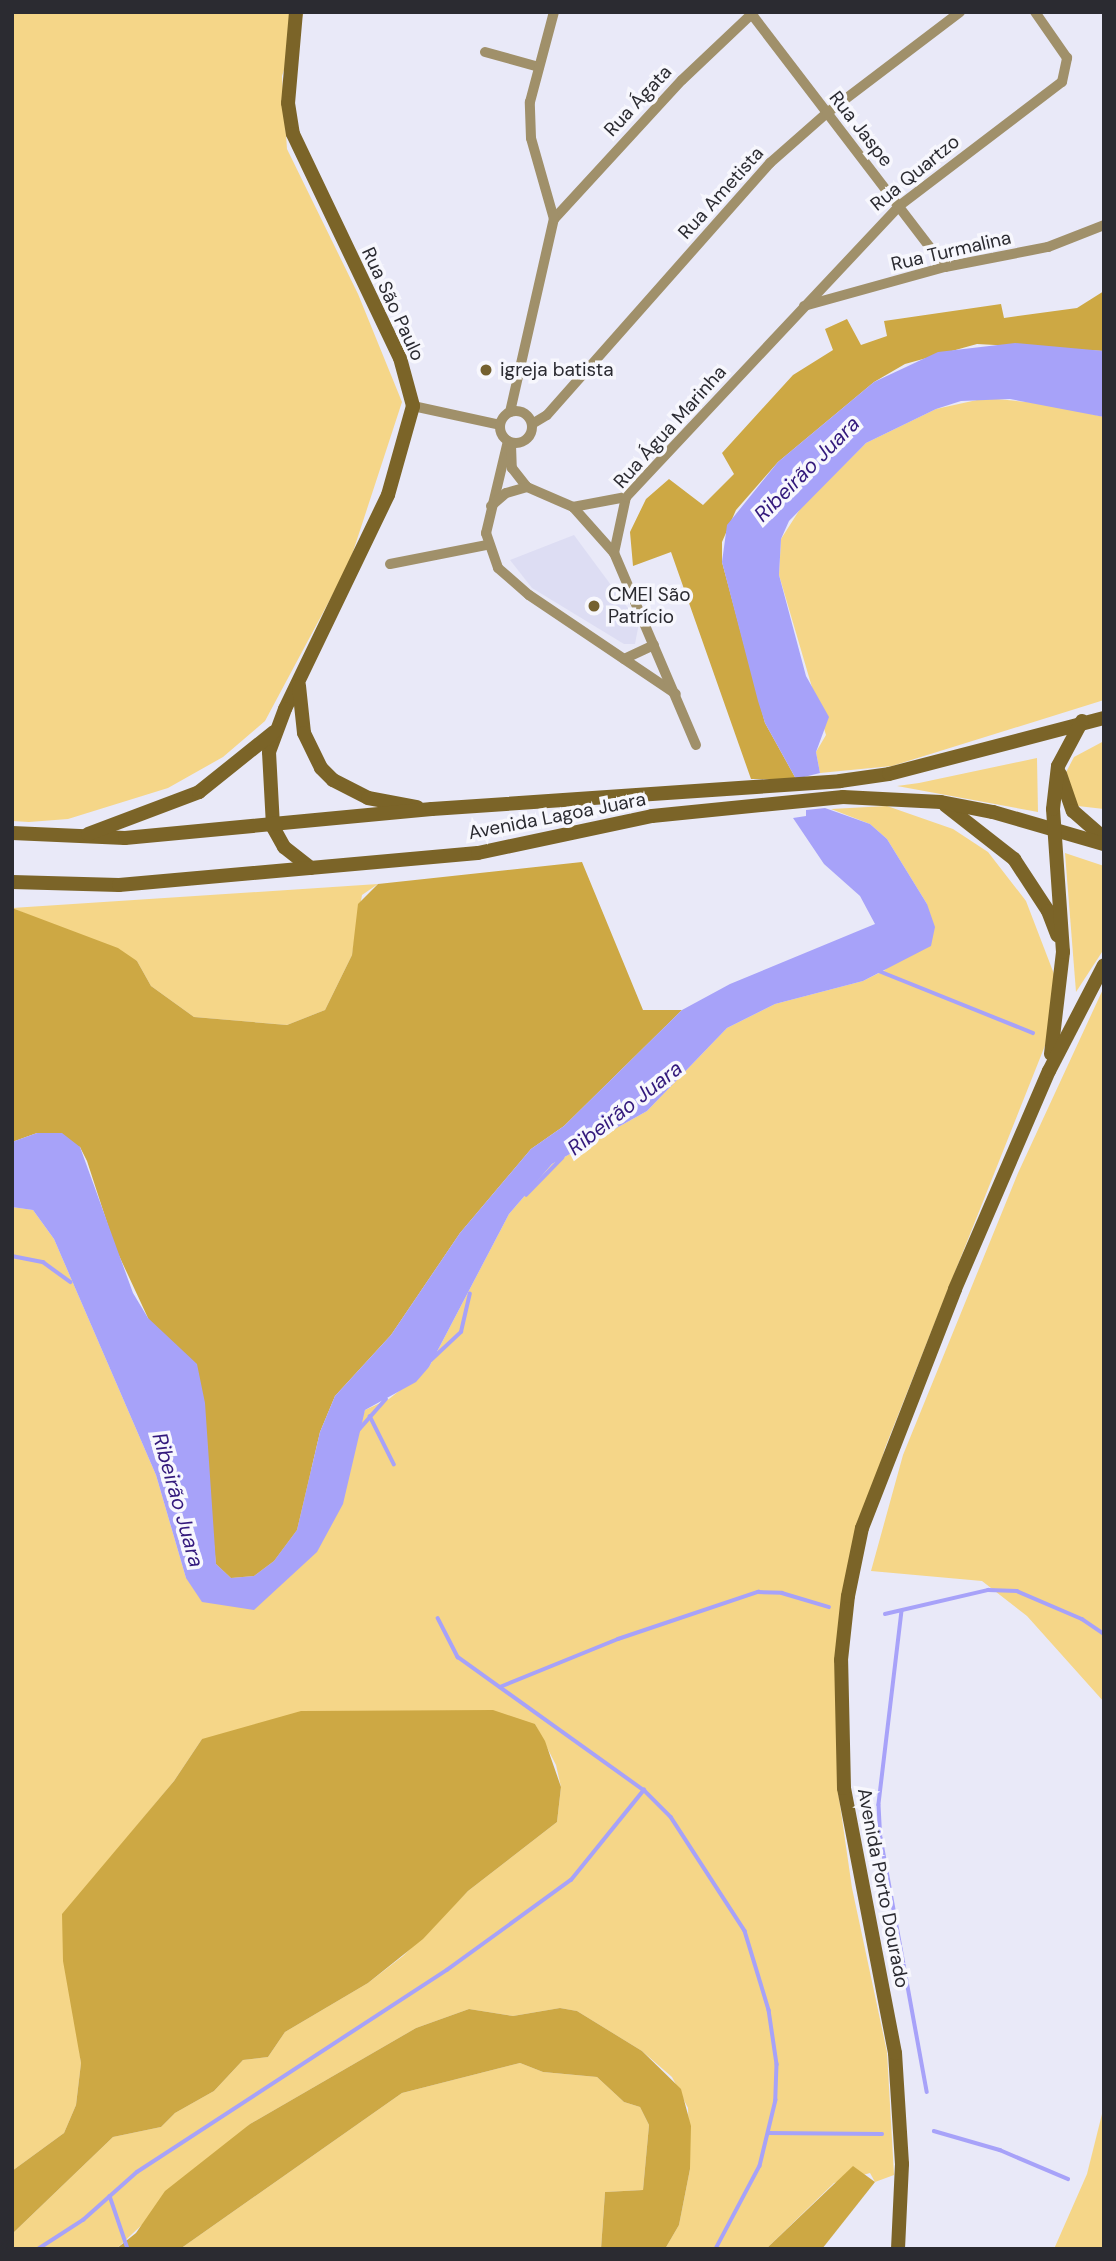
<!DOCTYPE html>
<meta charset="utf-8">
<style>
body{margin:0}
#map{position:relative;width:1116px;height:2261px;overflow:hidden;background:#e9e9f8;font-family:"DM Sans",sans-serif}
div>[style]{position:absolute}
[style*='--x']{left:calc(var(--x)*1px);top:calc(var(--y)*1px);width:calc(var(--w)*1px);rotate:calc(var(--a)*1deg)}
.built>*{inset:0;background:#ddddf3}
.green>*{inset:0;background:#f5d688}
.forest>*{inset:0;background:#cda844}
.water>*{inset:0;background:#a7a2f9}
.stream>*{height:3.5px;margin:-1.75px;padding:0 1.75px;transform-origin:1.75px;border-radius:1.75px;background:#a7a2f9}
.street>*{height:10px;margin:-5px;padding:0 5px;transform-origin:5px;border-radius:5px;background:#a0906a}
.street>.ring{margin:-5px;padding:0;box-sizing:content-box;background:none;border:10px solid #a0906a;border-radius:50%}
.secondary>*{height:14px;margin:-7px;padding:0 7px;transform-origin:7px;border-radius:7px;background:#7b6428}
.dots>*{width:19px;height:19px;translate:-50% -50%;box-sizing:border-box;border:4px solid #f7f7fd;border-radius:50%}
span{translate:-50% -50%;white-space:nowrap;text-align:center;line-height:1.15;-webkit-text-stroke:7px #f7f7fd;paint-order:stroke}
.street-label{font-size:19px;color:#2b2b31}
.poi-label{font-size:19px;color:#2b2b31}
.left{translate:0 -50%;text-align:left}
.water-label{font-size:21px;color:#33197c;font-style:italic}
.frame{position:absolute;inset:0;border:14px solid #2b2b31;pointer-events:none}
</style>
<div id="map">
<div class="built">
<div style="clip-path:polygon(574px 535px,639px 623px,635px 644px,624px 644px,532px 588px,510px 560px)"></div>
</div>
<div class="green">
<div style="clip-path:polygon(12px 12px,304px 12px,282px 76px,287px 149px,358px 294px,402px 402px,349px 564px,265px 721px,223px 757px,168px 788px,68px 819px,29px 822px,12px 821px)"></div>
<div style="clip-path:polygon(986px 398px,1048px 404px,1104px 417px,1104px 700px,892px 766px,820px 773px,816px 752px,826px 735px,779px 575px,781px 539px,802px 506px,866px 443px,936px 409px)"></div>
<div style="clip-path:polygon(1104px 741px,1104px 809px,1069px 805px,1063px 778px,1074px 757px)"></div>
<div style="clip-path:polygon(1037px 758px,1038px 812px,897px 786px,919px 783px)"></div>
<div style="clip-path:polygon(887px 806px,953px 829px,988px 852px,1026px 901px,1054px 974px,1050px 1033px,885px 1448px,855px 1549px,838px 1791px,852px 1888px,887px 2052px,894px 2175px,875px 2182px,870px 2173px,834px 2183px,766px 2249px,665px 2249px,679px 2225px,690px 2169px,688px 2108px,672px 2077px,642px 2051px,577px 2011px,560px 2008px,513px 2016px,469px 2009px,416px 2028px,250px 2124px,116px 2249px,12px 2249px,12px 2234px,113px 2137px,161px 2127px,175px 2113px,214px 2091px,243px 2060px,268px 2057px,285px 2032px,368px 1983px,403px 1956px,468px 1891px,557px 1822px,561px 1787px,556px 1765px,535px 1724px,202px 1739px,174px 1781px,111px 1857px,76px 2025px,81px 2063px,76px 2105px,64px 2133px,12px 2171px,12px 1207px,33px 1210px,54px 1239px,156px 1475px,186px 1578px,359px 1427px,365px 1410px,389px 1399px,429px 1367px,509px 1214px,552px 1164px,647px 1111px,727px 1028px,775px 1004px,863px 981px,885px 970px,927px 904px,887px 839px,870px 824px,831px 809px)"></div>
<div style="clip-path:polygon(1065px 853px,1104px 866px,1104px 949px,1076px 992px)"></div>
<div style="clip-path:polygon(378px 884px,362px 895px,352px 955px,325px 1010px,287px 1025px,194px 1017px,151px 986px,137px 961px,12px 908px)"></div>
<div style="clip-path:polygon(1104px 987px,1104px 1702px,1027px 1616px,982px 1581px,871px 1571px,903px 1455px,1018px 1173px)"></div>
<div style="clip-path:polygon(520px 2063px,543px 2072px,597px 2077px,624px 2102px,640px 2107px,649px 2125px,643px 2190px,605px 2192px,601px 2249px,180px 2249px,402px 2093px)"></div>
<div style="clip-path:polygon(1104px 2106px,1104px 2249px,1054px 2249px,1087px 2174px)"></div>
</div>
<div class="forest">
<div style="clip-path:polygon(1104px 291px,1104px 351px,977px 344px,905px 364px,874px 382px,778px 462px,736px 510px,722px 542px,722px 562px,765px 723px,796px 779px,751px 779px,671px 552px,633px 566px,630px 532px,646px 499px,669px 479px,703px 505px,734px 474px,722px 453px,793px 375px,833px 350px,825px 329px,847px 319px,861px 345px,887px 336px,884px 321px,1001px 304px,1004px 318px,1077px 308px)"></div>
<div style="clip-path:polygon(582px 862px,643px 1010px,682px 1010px,564px 1126px,531px 1149px,460px 1233px,391px 1335px,335px 1396px,320px 1432px,297px 1530px,274px 1561px,254px 1576px,231px 1578px,216px 1564px,211px 1515px,148px 1318px,115px 1247px,87px 1161px,80px 1147px,37px 1133px,12px 1142px,12px 908px,118px 948px,137px 961px,151px 986px,194px 1017px,287px 1025px,325px 1010px,352px 955px,358px 904px,378px 884px)"></div>
<div style="clip-path:polygon(493px 1710px,535px 1724px,545px 1741px,561px 1787px,557px 1822px,468px 1891px,423px 1939px,368px 1983px,285px 2032px,268px 2057px,243px 2060px,214px 2091px,175px 2113px,161px 2127px,113px 2137px,12px 2234px,12px 2171px,64px 2133px,76px 2105px,81px 2063px,63px 1961px,62px 1914px,174px 1781px,202px 1739px,301px 1711px)"></div>
<div style="clip-path:polygon(560px 2008px,577px 2011px,642px 2051px,681px 2089px,691px 2126px,690px 2169px,679px 2225px,665px 2249px,601px 2249px,605px 2192px,643px 2190px,649px 2125px,640px 2107px,624px 2102px,597px 2077px,543px 2072px,520px 2063px,402px 2093px,180px 2249px,116px 2249px,136px 2233px,165px 2191px,250px 2124px,416px 2028px,469px 2009px,513px 2016px)"></div>
<div style="clip-path:polygon(853px 2166px,875px 2182px,822px 2249px,766px 2249px)"></div>
</div>
<div class="water">
<div style="clip-path:polygon(1015px 343px,1104px 351px,1104px 417px,1010px 399px,961px 401px,936px 409px,866px 443px,789px 521px,781px 539px,779px 575px,806px 676px,829px 717px,816px 752px,820px 773px,796px 779px,765px 723px,758px 701px,722px 562px,727px 525px,778px 462px,874px 382px,938px 352px)"></div>
<div style="clip-path:polygon(825px 808px,870px 824px,887px 839px,927px 904px,935px 927px,931px 946px,863px 981px,775px 1004px,727px 1028px,647px 1111px,552px 1164px,509px 1214px,429px 1367px,416px 1382px,365px 1410px,343px 1504px,317px 1552px,254px 1610px,202px 1602px,186px 1578px,156px 1475px,54px 1239px,33px 1210px,12px 1207px,12px 1142px,37px 1133px,62px 1133px,80px 1147px,133px 1293px,148px 1318px,197px 1364px,205px 1403px,216px 1564px,231px 1578px,254px 1576px,274px 1561px,297px 1530px,320px 1432px,335px 1396px,391px 1335px,460px 1233px,531px 1149px,564px 1126px,682px 1010px,730px 984px,875px 924px,860px 896px,824px 864px,793px 818px,806px 816px,806px 810px)"></div>
</div>
<div class="stream">
<div style="--x:879;--y:971;--w:166;--a:21.9"></div>
<div style="--x:526;--y:1195;--w:52;--a:-45.8"></div>
<div style="--x:12;--y:1256;--w:32;--a:11"></div>
<div style="--x:43;--y:1262;--w:34;--a:36"></div>
<div style="--x:431;--y:1360;--w:41;--a:-43"></div>
<div style="--x:461;--y:1332;--w:39;--a:-77"></div>
<div style="--x:370;--y:1416;--w:54;--a:63.4"></div>
<div style="--x:356;--y:1433;--w:45;--a:-48.6"></div>
<div style="--x:902;--y:1611;--w:195;--a:96.8"></div>
<div style="--x:879;--y:1805;--w:33;--a:87"></div>
<div style="--x:881;--y:1838;--w:258;--a:79.7"></div>
<div style="--x:885;--y:1614;--w:106;--a:-13.1"></div>
<div style="--x:988;--y:1590;--w:29;--a:2"></div>
<div style="--x:1017;--y:1591;--w:71;--a:23.3"></div>
<div style="--x:1082;--y:1619;--w:27;--a:34"></div>
<div style="--x:438;--y:1618;--w:44;--a:62.9"></div>
<div style="--x:458;--y:1657;--w:229;--a:35.6"></div>
<div style="--x:644;--y:1790;--w:38;--a:45"></div>
<div style="--x:671;--y:1817;--w:136;--a:57"></div>
<div style="--x:745;--y:1931;--w:83;--a:73.1"></div>
<div style="--x:769;--y:2010;--w:55;--a:81.6"></div>
<div style="--x:777;--y:2064;--w:36;--a:92"></div>
<div style="--x:776;--y:2100;--w:68;--a:103.6"></div>
<div style="--x:760;--y:2166;--w:94;--a:117.9"></div>
<div style="--x:500;--y:1687;--w:127;--a:-22.1"></div>
<div style="--x:618;--y:1639;--w:148;--a:-18.6"></div>
<div style="--x:758;--y:1592;--w:24;--a:2"></div>
<div style="--x:782;--y:1593;--w:49;--a:16.6"></div>
<div style="--x:934;--y:2131;--w:69;--a:16.1"></div>
<div style="--x:1000;--y:2150;--w:74;--a:23.1"></div>
<div style="--x:768;--y:2133;--w:114;--a:0.5"></div>
<div style="--x:110;--y:2196;--w:56;--a:71.2"></div>
<div style="--x:38;--y:2249;--w:54;--a:-32.8"></div>
<div style="--x:83;--y:2220;--w:72;--a:-41.6"></div>
<div style="--x:137;--y:2172;--w:370;--a:-33.1"></div>
<div style="--x:447;--y:1970;--w:153;--a:-36"></div>
<div style="--x:571;--y:1880;--w:116;--a:-51"></div>
</div>
<div class="street">
<div style="--x:750;--y:12;--w:321;--a:52.6"></div>
<div style="--x:485;--y:52;--w:56;--a:15.5"></div>
<div style="--x:554;--y:219;--w:189;--a:-47.4"></div>
<div style="--x:682;--y:80;--w:99;--a:-43.4"></div>
<div style="--x:804;--y:306;--w:146;--a:-15.5"></div>
<div style="--x:945;--y:267;--w:105;--a:-11"></div>
<div style="--x:1048;--y:247;--w:60;--a:-21.4"></div>
<div style="--x:413;--y:406;--w:89;--a:12.3"></div>
<div class="ring" style="left:500px;top:411px;width:22px;height:22px"></div>
<div style="--x:510;--y:412;--w:198;--a:-77.2"></div>
<div style="--x:554;--y:219;--w:84;--a:-105.9"></div>
<div style="--x:531;--y:138;--w:36;--a:-92"></div>
<div style="--x:530;--y:102;--w:93;--a:-75.1"></div>
<div style="--x:532;--y:424;--w:17;--a:-31"></div>
<div style="--x:547;--y:415;--w:337;--a:-48.5"></div>
<div style="--x:770;--y:163;--w:76;--a:-41.3"></div>
<div style="--x:827;--y:113;--w:167;--a:-37.2"></div>
<div style="--x:508;--y:441;--w:95;--a:103.4"></div>
<div style="--x:486;--y:533;--w:37;--a:71"></div>
<div style="--x:498;--y:568;--w:41;--a:41.1"></div>
<div style="--x:529;--y:595;--w:177;--a:34"></div>
<div style="--x:511;--y:445;--w:23;--a:88"></div>
<div style="--x:512;--y:468;--w:24;--a:52"></div>
<div style="--x:527;--y:487;--w:50;--a:23.5"></div>
<div style="--x:573;--y:507;--w:62;--a:48.3"></div>
<div style="--x:491;--y:506;--w:20;--a:-41"></div>
<div style="--x:506;--y:493;--w:22;--a:-16"></div>
<div style="--x:573;--y:507;--w:54;--a:-10.7"></div>
<div style="--x:390;--y:564;--w:99;--a:-11.1"></div>
<div style="--x:624;--y:659;--w:33;--a:-25"></div>
<div style="--x:696;--y:745;--w:209;--a:-113.1"></div>
<div style="--x:614;--y:553;--w:57;--a:-77.9"></div>
<div style="--x:626;--y:497;--w:399;--a:-46.8"></div>
<div style="--x:899;--y:206;--w:205;--a:-37.3"></div>
<div style="--x:1062;--y:82;--w:25;--a:-78"></div>
<div style="--x:1067;--y:58;--w:56;--a:-124.8"></div>
</div>
<div class="secondary">
<div style="--x:296;--y:12;--w:91;--a:95"></div>
<div style="--x:288;--y:103;--w:31;--a:81"></div>
<div style="--x:293;--y:134;--w:248;--a:64.5"></div>
<div style="--x:400;--y:358;--w:50;--a:74.8"></div>
<div style="--x:413;--y:406;--w:92;--a:105.7"></div>
<div style="--x:388;--y:495;--w:237;--a:115.7"></div>
<div style="--x:285;--y:709;--w:46;--a:110.4"></div>
<div style="--x:269;--y:752;--w:75;--a:86.9"></div>
<div style="--x:273;--y:827;--w:23;--a:61"></div>
<div style="--x:284;--y:847;--w:34;--a:38"></div>
<div style="--x:299;--y:686;--w:47;--a:83.9"></div>
<div style="--x:304;--y:733;--w:39;--a:64"></div>
<div style="--x:321;--y:768;--w:17;--a:45"></div>
<div style="--x:333;--y:780;--w:39;--a:27"></div>
<div style="--x:368;--y:798;--w:50;--a:10.4"></div>
<div style="--x:1060;--y:774;--w:39;--a:71"></div>
<div style="--x:1073;--y:811;--w:41;--a:41.1"></div>
<div style="--x:945;--y:805;--w:88;--a:38"></div>
<div style="--x:1014;--y:859;--w:62;--a:56.8"></div>
<div style="--x:1048;--y:911;--w:26;--a:69"></div>
<div style="--x:12;--y:833;--w:113;--a:2.5"></div>
<div style="--x:125;--y:838;--w:308;--a:-5.4"></div>
<div style="--x:432;--y:809;--w:409;--a:-3.9"></div>
<div style="--x:840;--y:781;--w:49;--a:-8.1"></div>
<div style="--x:889;--y:774;--w:222;--a:-14.6"></div>
<div style="--x:88;--y:834;--w:119;--a:-20.7"></div>
<div style="--x:199;--y:792;--w:96;--a:-38.7"></div>
<div style="--x:12;--y:882;--w:107;--a:1.6"></div>
<div style="--x:119;--y:885;--w:360;--a:-5.1"></div>
<div style="--x:478;--y:853;--w:178;--a:-12"></div>
<div style="--x:652;--y:816;--w:192;--a:-5.7"></div>
<div style="--x:843;--y:797;--w:98;--a:2.9"></div>
<div style="--x:941;--y:802;--w:53;--a:10.9"></div>
<div style="--x:993;--y:812;--w:116;--a:16.1"></div>
<div style="--x:1051;--y:1054;--w:103;--a:-83.3"></div>
<div style="--x:1063;--y:952;--w:143;--a:-94"></div>
<div style="--x:1053;--y:809;--w:43;--a:-83.4"></div>
<div style="--x:1058;--y:766;--w:51;--a:-61.9"></div>
<div style="--x:898;--y:2249;--w:85;--a:-87.3"></div>
<div style="--x:902;--y:2164;--w:111;--a:-93.6"></div>
<div style="--x:895;--y:2053;--w:270;--a:-100.9"></div>
<div style="--x:844;--y:1788;--w:128;--a:-91.3"></div>
<div style="--x:841;--y:1660;--w:64;--a:-83.8"></div>
<div style="--x:848;--y:1596;--w:69;--a:-78.4"></div>
<div style="--x:862;--y:1528;--w:256;--a:-68.7"></div>
<div style="--x:955;--y:1289;--w:237;--a:-66.7"></div>
<div style="--x:1049;--y:1071;--w:119;--a:-62.6"></div>
</div>
<div class="dots">
<div style="left:486px;top:370px;background:#74602f"></div>
<div style="left:594px;top:606px;background:#74602f"></div>
</div>
<div class="street-label">
<span style="left:638px;top:101px;rotate:-47deg">Rua Ágata</span>
<span style="left:861px;top:129px;rotate:52deg">Rua Jaspe</span>
<span style="left:915px;top:173px;rotate:-39deg">Rua Quartzo</span>
<span style="left:721px;top:193px;rotate:-48deg">Rua Ametista</span>
<span style="left:951px;top:251px;rotate:-13deg">Rua Turmalina</span>
<span style="left:393px;top:304px;rotate:65deg">Rua São Paulo</span>
<span style="left:670px;top:427px;rotate:-48deg">Rua Água Marinha</span>
<span style="left:557px;top:816px;rotate:-11deg">Avenida Lagoa Juara</span>
<span style="left:883px;top:1888px;rotate:79deg">Avenida Porto Dourado</span>
</div>
<div class="poi-label">
<span class="left" style="left:500px;top:370px">igreja batista</span>
<span class="left" style="left:608px;top:606px">CMEI São<br>Patrício</span>
</div>
<div class="water-label">
<span style="left:807px;top:469px;rotate:-45deg">Ribeirão Juara</span>
<span style="left:625px;top:1108px;rotate:-38deg">Ribeirão Juara</span>
<span style="left:178px;top:1500px;rotate:74deg">Ribeirão Juara</span>
</div>
<div class="frame"></div>
</div>
